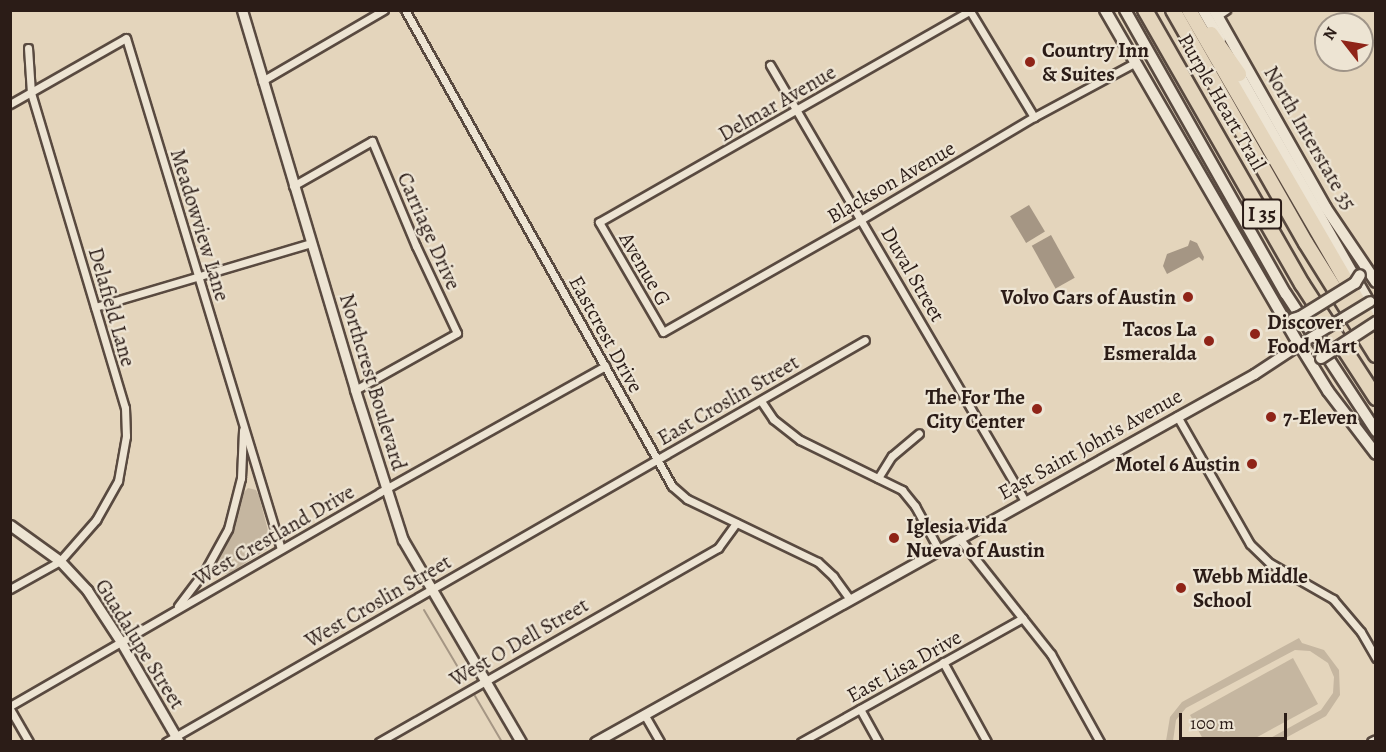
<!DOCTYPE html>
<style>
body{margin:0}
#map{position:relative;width:1386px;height:752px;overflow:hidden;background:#e4d5bc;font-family:Alegreya,serif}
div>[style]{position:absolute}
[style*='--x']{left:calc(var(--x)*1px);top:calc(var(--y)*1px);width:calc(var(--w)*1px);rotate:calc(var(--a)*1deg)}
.green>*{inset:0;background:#c5b6a0}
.water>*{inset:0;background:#a59684;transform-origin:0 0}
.stream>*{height:2px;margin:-1px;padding:0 1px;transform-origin:1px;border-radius:1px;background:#a59684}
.roads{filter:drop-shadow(2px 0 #594a40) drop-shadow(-2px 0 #594a40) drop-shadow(0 2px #594a40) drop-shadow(0 -2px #594a40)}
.minor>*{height:7px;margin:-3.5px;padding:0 3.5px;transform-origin:3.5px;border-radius:3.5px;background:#ede4d3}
.tertiary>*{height:9px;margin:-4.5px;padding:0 4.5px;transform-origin:4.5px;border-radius:4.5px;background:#ede4d3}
.secondary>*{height:10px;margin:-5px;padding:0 5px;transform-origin:5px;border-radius:5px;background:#ede4d3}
.motorway>*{height:14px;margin:-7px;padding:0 7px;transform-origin:7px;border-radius:7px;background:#e4d5bc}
.bridges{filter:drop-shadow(2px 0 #594a40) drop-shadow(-2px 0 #594a40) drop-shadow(0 2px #594a40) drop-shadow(0 -2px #594a40)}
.tertiary-bridge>*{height:9px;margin:-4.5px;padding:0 4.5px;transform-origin:4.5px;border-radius:4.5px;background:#ede4d3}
.secondary-bridge>*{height:10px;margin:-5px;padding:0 5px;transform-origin:5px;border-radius:5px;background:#ede4d3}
.dots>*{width:16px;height:16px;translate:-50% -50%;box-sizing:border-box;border:3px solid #ede4d3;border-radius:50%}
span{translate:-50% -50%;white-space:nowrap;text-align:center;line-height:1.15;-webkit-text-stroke:4.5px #ede4d3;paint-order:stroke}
.shield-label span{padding:2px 4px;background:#ede4d3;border:2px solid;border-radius:4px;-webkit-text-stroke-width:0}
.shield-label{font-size:20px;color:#2b1c17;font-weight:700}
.poi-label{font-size:21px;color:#2b1c17;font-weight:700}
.left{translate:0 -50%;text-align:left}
.right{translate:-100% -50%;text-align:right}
.street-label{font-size:21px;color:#2b1c17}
.frame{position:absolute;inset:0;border:12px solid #2b1c17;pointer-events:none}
.north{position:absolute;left:1314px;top:12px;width:60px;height:60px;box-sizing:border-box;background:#ede4d3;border:2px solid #9f9488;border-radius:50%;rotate:301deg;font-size:16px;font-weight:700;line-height:24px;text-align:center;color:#2b1c17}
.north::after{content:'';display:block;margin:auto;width:21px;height:27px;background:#8f2418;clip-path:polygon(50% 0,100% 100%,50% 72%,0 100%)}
.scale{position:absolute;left:1179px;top:713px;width:108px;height:27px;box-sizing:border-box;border:3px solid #2b1c17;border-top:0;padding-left:8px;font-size:18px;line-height:21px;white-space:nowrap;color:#2b1c17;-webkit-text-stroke:4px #ede4d3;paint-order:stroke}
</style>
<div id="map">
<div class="green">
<div style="clip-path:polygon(248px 488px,256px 490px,259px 496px,272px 546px,228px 574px,221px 573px,216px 570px,215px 560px,227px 540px,242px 494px)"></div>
<div style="clip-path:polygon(1299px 638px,1302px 643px,1324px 650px,1339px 670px,1340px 695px,1326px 716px,1280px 741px,1265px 741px,1321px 710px,1333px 693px,1334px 677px,1328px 663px,1310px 651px,1295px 650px,1186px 708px,1176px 720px,1173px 741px,1166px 741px,1170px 717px,1182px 702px)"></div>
<div style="clip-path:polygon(1293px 658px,1318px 704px,1250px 741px,1204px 741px,1190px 715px)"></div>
</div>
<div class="water">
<div style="left:1029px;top:205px;width:31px;height:22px;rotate:59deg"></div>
<div style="left:1051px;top:235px;width:49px;height:22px;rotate:61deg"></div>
<div style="clip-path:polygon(1190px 240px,1197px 243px,1204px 257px,1203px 261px,1199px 257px,1167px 274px,1163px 266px,1167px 254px,1188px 246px)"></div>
</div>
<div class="stream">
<div style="--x:424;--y:610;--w:82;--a:59.4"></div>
<div style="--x:475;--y:696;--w:53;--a:59.6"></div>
</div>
<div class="roads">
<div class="minor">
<div style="--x:405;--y:10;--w:546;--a:60.71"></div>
<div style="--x:672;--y:486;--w:20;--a:41"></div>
<div style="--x:687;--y:499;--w:145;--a:25.7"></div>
<div style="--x:818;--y:562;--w:21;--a:43"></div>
<div style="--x:833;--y:576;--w:29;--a:54"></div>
<div style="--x:971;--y:10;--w:428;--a:150.3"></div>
<div style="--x:599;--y:222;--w:127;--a:59.8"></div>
<div style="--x:663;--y:332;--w:229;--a:-29.6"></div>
<div style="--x:862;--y:219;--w:200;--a:-30.7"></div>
<div style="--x:1034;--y:117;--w:116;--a:-28.3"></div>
<div style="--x:970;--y:11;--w:124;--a:58.9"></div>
<div style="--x:1217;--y:16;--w:11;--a:-34"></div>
<div style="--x:770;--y:65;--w:505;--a:59.68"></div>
<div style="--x:262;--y:81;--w:141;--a:-30.2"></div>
<div style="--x:10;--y:104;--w:133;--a:-29.6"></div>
<div style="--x:126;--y:38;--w:534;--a:73.13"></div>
<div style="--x:293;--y:186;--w:91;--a:-29.7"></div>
<div style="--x:372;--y:141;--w:114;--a:67.3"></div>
<div style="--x:416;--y:246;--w:96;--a:64.8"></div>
<div style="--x:457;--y:333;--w:117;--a:150.8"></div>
<div style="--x:95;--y:307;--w:225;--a:-16.5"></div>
<div style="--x:761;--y:401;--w:22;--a:56"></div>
<div style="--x:773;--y:419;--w:34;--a:38"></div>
<div style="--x:800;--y:440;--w:114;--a:26.1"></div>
<div style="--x:902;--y:490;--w:21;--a:51"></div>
<div style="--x:915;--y:506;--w:50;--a:61.4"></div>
<div style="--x:1177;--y:416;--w:147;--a:60.3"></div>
<div style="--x:1250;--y:544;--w:28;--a:44"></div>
<div style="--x:1270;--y:563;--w:73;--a:29.7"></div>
<div style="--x:1333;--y:599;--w:43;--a:49.7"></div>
<div style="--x:1361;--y:632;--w:30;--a:60"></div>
<div style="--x:878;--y:478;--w:26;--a:-58"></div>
<div style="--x:892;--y:456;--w:35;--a:-40"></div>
<div style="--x:959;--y:538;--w:148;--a:51.6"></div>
<div style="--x:1051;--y:654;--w:101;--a:60.9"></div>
<div style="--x:10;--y:589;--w:57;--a:-29.2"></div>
<div style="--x:60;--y:561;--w:55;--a:-48.7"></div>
<div style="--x:96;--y:520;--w:45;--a:-60.6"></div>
<div style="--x:118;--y:481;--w:46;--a:-79.9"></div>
<div style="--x:126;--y:436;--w:28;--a:-92"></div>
<div style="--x:125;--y:408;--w:329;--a:-106.6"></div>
<div style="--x:31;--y:93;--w:45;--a:-93.8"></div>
<div style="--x:178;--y:606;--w:46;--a:-52.9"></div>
<div style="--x:206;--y:569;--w:46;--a:-61.2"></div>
<div style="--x:228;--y:529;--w:53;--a:-75.7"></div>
<div style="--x:241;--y:478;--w:48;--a:-87.6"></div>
<div style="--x:943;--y:662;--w:91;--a:61.2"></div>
<div style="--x:10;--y:706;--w:427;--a:-30"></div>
<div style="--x:380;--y:492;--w:258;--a:-29.2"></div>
<div style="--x:10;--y:709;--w:38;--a:60"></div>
<div style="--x:860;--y:709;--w:38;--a:61"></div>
<div style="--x:644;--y:714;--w:32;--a:60"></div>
<div style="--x:166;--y:742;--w:806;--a:-29.9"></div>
<div style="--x:379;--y:742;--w:391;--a:-29.8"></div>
<div style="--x:718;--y:548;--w:31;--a:-54"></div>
<div style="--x:801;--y:742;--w:254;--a:-29.2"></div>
</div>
<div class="tertiary">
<div style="--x:242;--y:10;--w:396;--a:73.4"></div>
<div style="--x:355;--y:390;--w:157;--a:72.3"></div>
<div style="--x:403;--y:540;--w:234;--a:59.7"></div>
<div style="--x:10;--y:525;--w:62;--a:35.8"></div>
<div style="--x:60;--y:561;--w:40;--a:47"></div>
<div style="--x:87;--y:590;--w:62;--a:56.8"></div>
<div style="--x:121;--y:642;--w:116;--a:59.9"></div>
<div style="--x:595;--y:742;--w:755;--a:-29.18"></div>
<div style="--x:1254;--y:374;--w:60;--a:-33.4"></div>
<div style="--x:1372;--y:742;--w:4;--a:-27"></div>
</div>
<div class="secondary">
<div style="--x:1105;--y:10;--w:386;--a:59.9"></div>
<div style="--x:1299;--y:344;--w:55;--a:58.3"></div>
<div style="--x:1328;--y:391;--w:79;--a:52.7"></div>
<div style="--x:1125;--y:10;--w:326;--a:60.5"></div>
<div style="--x:1286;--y:294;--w:164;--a:56.7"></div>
<div style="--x:1203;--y:10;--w:34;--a:60"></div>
<div style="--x:1214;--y:10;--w:227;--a:60.5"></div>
<div style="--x:1326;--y:208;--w:89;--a:56"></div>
<div style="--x:1236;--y:69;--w:282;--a:60.3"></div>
</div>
<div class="motorway">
<div style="--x:1145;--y:10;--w:316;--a:60.2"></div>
<div style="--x:1302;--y:284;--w:136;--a:57"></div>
<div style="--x:1173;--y:10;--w:268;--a:60.3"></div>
<div style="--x:1306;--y:243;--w:132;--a:58"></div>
<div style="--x:1189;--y:10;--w:372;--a:59.9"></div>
<div style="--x:1211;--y:34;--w:49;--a:55"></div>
</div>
</div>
<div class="bridges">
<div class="tertiary-bridge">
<div style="--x:1309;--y:338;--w:71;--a:-31.2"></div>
</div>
<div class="secondary-bridge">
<div style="--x:1293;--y:319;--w:7;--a:-16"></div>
<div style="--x:1300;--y:317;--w:65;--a:-31.7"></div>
<div style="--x:1355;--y:283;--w:9;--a:-58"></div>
<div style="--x:1321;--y:358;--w:66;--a:-33.2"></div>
</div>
</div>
<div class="dots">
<div style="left:1030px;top:62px;background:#8f2418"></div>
<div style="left:1188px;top:297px;background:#8f2418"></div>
<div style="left:1255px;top:334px;background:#8f2418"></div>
<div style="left:1209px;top:341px;background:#8f2418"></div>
<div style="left:1037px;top:409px;background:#8f2418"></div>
<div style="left:1271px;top:417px;background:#8f2418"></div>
<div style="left:1252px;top:464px;background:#8f2418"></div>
<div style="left:894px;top:538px;background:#8f2418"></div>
<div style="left:1181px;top:588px;background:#8f2418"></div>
</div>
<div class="shield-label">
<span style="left:1262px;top:214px">I 35</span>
</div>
<div class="poi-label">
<span class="left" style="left:1042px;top:62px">Country Inn<br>&amp; Suites</span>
<span class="right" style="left:1176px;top:297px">Volvo Cars of Austin</span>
<span class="left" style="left:1267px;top:334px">Discover<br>Food Mart</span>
<span class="right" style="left:1197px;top:341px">Tacos La<br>Esmeralda</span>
<span class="right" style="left:1025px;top:409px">The For The<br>City Center</span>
<span class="left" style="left:1283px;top:417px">7-Eleven</span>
<span class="right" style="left:1240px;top:464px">Motel 6 Austin</span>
<span class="left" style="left:906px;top:538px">Iglesia Vida<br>Nueva of Austin</span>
<span class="left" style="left:1193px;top:588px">Webb Middle<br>School</span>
</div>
<div class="street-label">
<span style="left:1222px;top:102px;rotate:60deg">Purple Heart Trail</span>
<span style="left:777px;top:103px;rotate:-30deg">Delmar Avenue</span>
<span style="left:1310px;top:138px;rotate:60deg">North Interstate 35</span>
<span style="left:891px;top:182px;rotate:-30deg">Blackson Avenue</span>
<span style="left:200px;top:225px;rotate:73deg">Meadowview Lane</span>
<span style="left:429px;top:231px;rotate:66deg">Carriage Drive</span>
<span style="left:645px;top:269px;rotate:60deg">Avenue G</span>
<span style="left:913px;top:274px;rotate:60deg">Duval Street</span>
<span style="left:112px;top:307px;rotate:74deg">Delafield Lane</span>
<span style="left:606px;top:334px;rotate:61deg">Eastcrest Drive</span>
<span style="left:373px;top:382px;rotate:73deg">Northcrest Boulevard</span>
<span style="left:728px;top:400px;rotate:-30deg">East Croslin Street</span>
<span style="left:1090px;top:444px;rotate:-29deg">East Saint John's Avenue</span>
<span style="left:274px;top:535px;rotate:-30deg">West Crestland Drive</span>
<span style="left:378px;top:601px;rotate:-30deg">West Croslin Street</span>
<span style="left:519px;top:642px;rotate:-30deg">West O Dell Street</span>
<span style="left:140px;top:644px;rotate:58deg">Guadalupe Street</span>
<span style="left:904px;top:666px;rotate:-29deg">East Lisa Drive</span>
</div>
<div class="frame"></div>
<div class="north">N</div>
<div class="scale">100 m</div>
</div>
